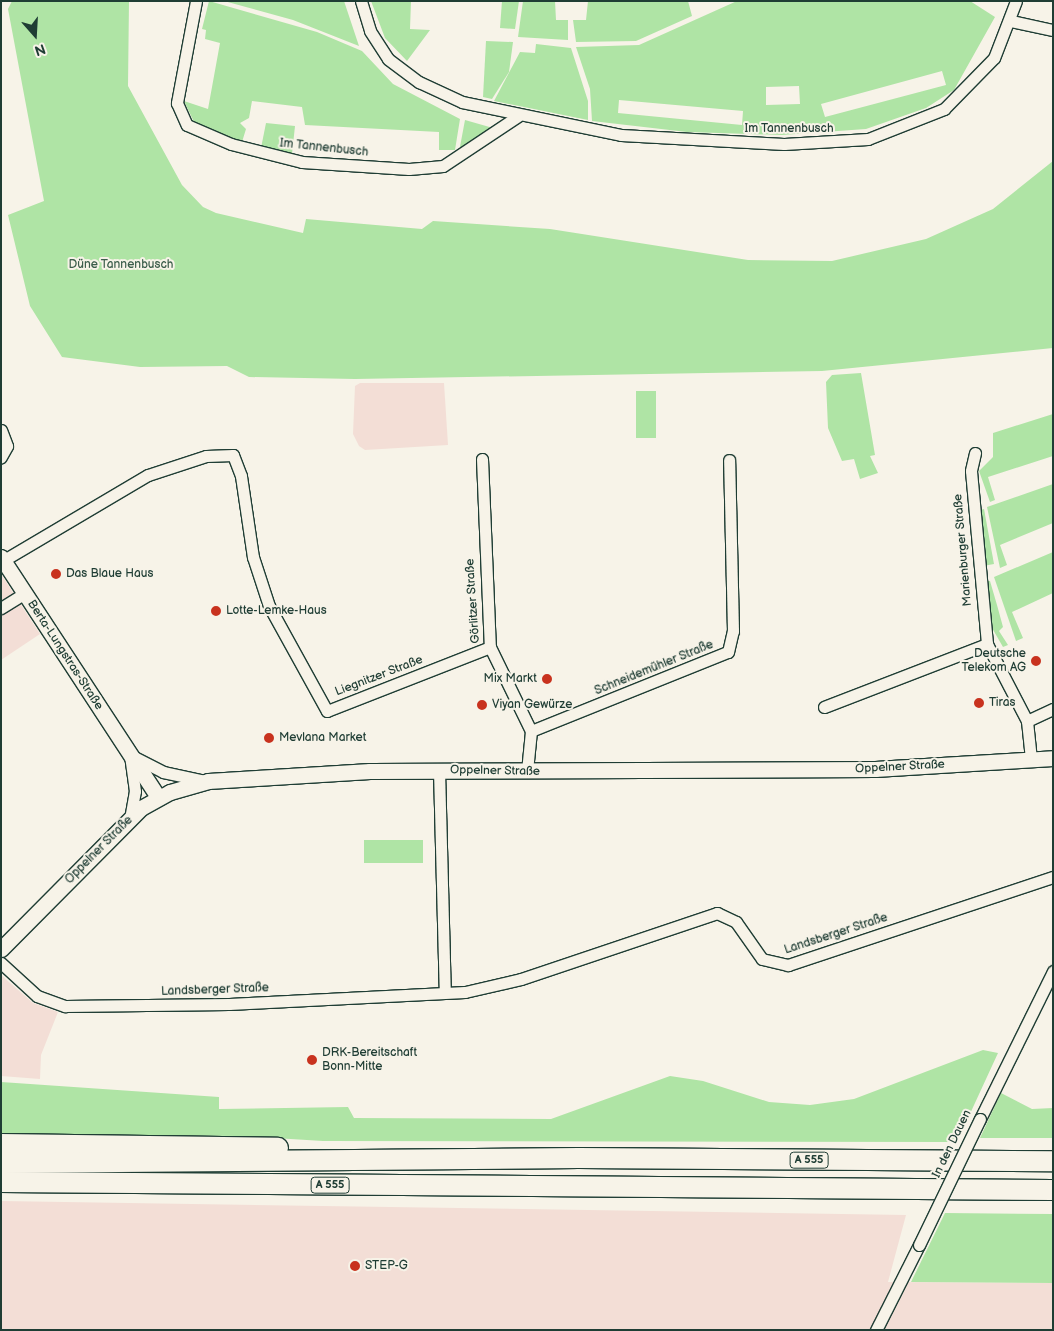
<!DOCTYPE html>
<meta charset="utf-8">
<style>
body{margin:0}
#map{position:relative;width:1054px;height:1331px;overflow:hidden;background:#f7f3e8;font-family:"Balsamiq Sans",sans-serif}
div>[style]{position:absolute}
[style*='--x']{left:calc(var(--x)*1px);top:calc(var(--y)*1px);width:calc(var(--w)*1px);rotate:calc(var(--a)*1deg)}
.built>*{inset:0;background:#f3ded6}
.green>*{inset:0;background:#afe4a5;transform-origin:0 0}
.roads{filter:drop-shadow(1px 0 #1f3d34) drop-shadow(-1px 0 #1f3d34) drop-shadow(0 1px #1f3d34) drop-shadow(0 -1px #1f3d34)}
.street>*{height:11px;margin:-5.5px;padding:0 5.5px;transform-origin:5.5px;border-radius:5.5px;background:#f7f3e8}
.secondary>*{height:15px;margin:-7.5px;padding:0 7.5px;transform-origin:7.5px;border-radius:7.5px;background:#f7f3e8}
.highway>*{height:20px;margin:-10px;padding:0 10px;transform-origin:10px;border-radius:10px;background:#f7f3e8}
.bridges{filter:drop-shadow(1px 0 #1f3d34) drop-shadow(-1px 0 #1f3d34) drop-shadow(0 1px #1f3d34) drop-shadow(0 -1px #1f3d34)}
.street-bridge>*{height:11px;margin:-5.5px;padding:0 5.5px;transform-origin:5.5px;border-radius:5.5px;background:#f7f3e8}
.dots>*{width:14px;height:14px;translate:-50% -50%;box-sizing:border-box;border:2px solid #f7f3e8;border-radius:50%}
span{translate:-50% -50%;white-space:nowrap;text-align:center;line-height:1.15;-webkit-text-stroke:4px #f7f3e8;paint-order:stroke}
.shield-label span{padding:1px 4px;background:#f7f3e8;border:1px solid;border-radius:4px;-webkit-text-stroke-width:0}
.shield-label{font-size:11px;color:#1f3d34;font-weight:700}
.street-label{font-size:12px;color:#1f3d34}
.park-label{font-size:12px;color:#3c5e4b}
.poi-label{font-size:12px;color:#1f3d34}
.left{translate:0 -50%;text-align:left}
.right{translate:-100% -50%;text-align:right}
.frame{position:absolute;inset:0;border:2px solid #1f3d34;pointer-events:none}
.north{position:absolute;left:10px;top:10px;width:50px;height:50px;-webkit-text-stroke:4px #f7f3e8;paint-order:stroke;rotate:161deg;font-size:14px;font-weight:700;line-height:20px;text-align:center;color:#1f3d34}
.north::after{content:'';display:block;margin:auto;width:18px;height:22px;background:#1f3d34;clip-path:polygon(50% 0,100% 100%,50% 72%,0 100%)}
</style>
<div id="map">
<div class="built">
<div style="clip-path:polygon(360px 383px,444px 383px,448px 445px,365px 450px,359px 446px,353px 434px,355px 386px)"></div>
<div style="clip-path:polygon(1px 574px,40px 634px,1px 660px)"></div>
<div style="clip-path:polygon(1px 975px,33px 1003px,58px 1012px,41px 1055px,40px 1079px,1px 1076px)"></div>
<div style="clip-path:polygon(1px 1201px,906px 1215px,888px 1282px,1053px 1283px,1053px 1330px,1px 1330px)"></div>
</div>
<div class="green">
<div style="clip-path:polygon(12px 1px,129px 1px,128px 86px,182px 185px,203px 207px,216px 213px,303px 233px,306px 219px,422px 229px,433px 221px,550px 229px,748px 260px,832px 261px,926px 239px,993px 209px,1053px 161px,1053px 348px,822px 371px,355px 379px,249px 377px,227px 366px,140px 367px,62px 357px,30px 306px,8px 215px,44px 201px,8px 9px)"></div>
<div style="clip-path:polygon(209px 1px,317px 32px,362px 51px,393px 84px,460px 119px,455px 150px,439px 150px,439px 132px,305px 125px,302px 107px,252px 101px,249px 118px,240px 123px,246px 129px,242px 142px,195px 124px,184px 101px,208px 109px,220px 43px,205px 39px,206px 30px,202px 29px)"></div>
<div style="clip-path:polygon(224px 1px,344px 1px,359px 46px,293px 20px)"></div>
<div style="clip-path:polygon(371px 1px,411px 1px,410px 29px,430px 30px,407px 61px,385px 38px)"></div>
<div style="clip-path:polygon(502px 1px,519px 1px,515px 29px,500px 28px)"></div>
<div style="clip-path:polygon(523px 1px,555px 1px,556px 20px,568px 20px,568px 40px,518px 37px)"></div>
<div style="clip-path:polygon(588px 1px,688px 1px,692px 16px,636px 41px,576px 42px,573px 20px,586px 20px)"></div>
<div style="clip-path:polygon(evenodd,737px 1px,970px 1px,995px 17px,954px 90px,926px 108px,866px 129px,782px 135px,687px 132px,592px 121px,590px 89px,576px 47px,639px 45px,737px 1px,942px 71px,946px 85px,825px 117px,821px 104px,942px 71px,737px 1px,799px 86px,800px 104px,766px 105px,766px 87px,799px 86px,737px 1px,619px 100px,743px 111px,742px 125px,618px 113px,619px 100px)"></div>
<div style="clip-path:polygon(486px 41px,513px 42px,509px 72px,492px 99px,483px 97px)"></div>
<div style="clip-path:polygon(536px 44px,571px 48px,588px 101px,588px 120px,494px 101px,520px 52px,535px 53px)"></div>
<div style="clip-path:polygon(465px 120px,493px 128px,459px 152px)"></div>
<div style="clip-path:polygon(266px 123px,295px 126px,292px 154px,261px 148px)"></div>
<div style="clip-path:polygon(861px 373px,875px 455px,870px 456px,878px 473px,860px 479px,854px 459px,842px 461px,828px 428px,826px 382px,832px 375px)"></div>
<div style="left:636px;top:391px;width:20px;height:47px"></div>
<div style="clip-path:polygon(1053px 414px,1053px 456px,988px 477px,995px 500px,990px 502px,979px 471px,993px 457px,993px 433px)"></div>
<div style="clip-path:polygon(1053px 484px,1053px 523px,1000px 545px,1007px 565px,1000px 568px,987px 507px)"></div>
<div style="clip-path:polygon(984px 509px,994px 564px,983px 566px,978px 511px)"></div>
<div style="clip-path:polygon(1053px 552px,1053px 593px,1012px 612px,1023px 638px,1016px 641px,994px 577px)"></div>
<div style="clip-path:polygon(985px 581px,990px 581px,997px 605px,1003px 627px,999px 631px,1008px 645px,1003px 647px,988px 621px)"></div>
<div style="left:423px;top:840px;width:23px;height:59px;rotate:90deg"></div>
<div style="clip-path:polygon(983px 1050px,998px 1053px,957px 1142px,323px 1141px,241px 1136px,1px 1135px,1px 1082px,219px 1097px,219px 1109px,348px 1107px,354px 1118px,551px 1119px,670px 1076px,703px 1081px,769px 1102px,810px 1105px,854px 1099px)"></div>
<div style="clip-path:polygon(1001px 1093px,1032px 1109px,1053px 1108px,1053px 1138px,980px 1138px)"></div>
<div style="clip-path:polygon(945px 1213px,1053px 1214px,1053px 1283px,911px 1282px)"></div>
</div>
<div class="roads">
<div class="street">
<div style="--x:196;--y:1;--w:104;--a:100.6"></div>
<div style="--x:177;--y:103;--w:24;--a:66"></div>
<div style="--x:187;--y:125;--w:48;--a:23.4"></div>
<div style="--x:231;--y:144;--w:73;--a:14.2"></div>
<div style="--x:302;--y:162;--w:107;--a:3.7"></div>
<div style="--x:409;--y:169;--w:34;--a:-5"></div>
<div style="--x:443;--y:166;--w:90;--a:-33.7"></div>
<div style="--x:361;--y:1;--w:31;--a:73"></div>
<div style="--x:370;--y:31;--w:33;--a:57"></div>
<div style="--x:388;--y:59;--w:39;--a:37"></div>
<div style="--x:419;--y:82;--w:47;--a:24.9"></div>
<div style="--x:462;--y:102;--w:162;--a:11.7"></div>
<div style="--x:621;--y:135;--w:163;--a:3.2"></div>
<div style="--x:784;--y:144;--w:84;--a:-3.4"></div>
<div style="--x:868;--y:139;--w:82;--a:-21.5"></div>
<div style="--x:944;--y:109;--w:71;--a:-45.6"></div>
<div style="--x:994;--y:58;--w:61;--a:-68.9"></div>
<div style="--x:1011;--y:21;--w:43;--a:12.1"></div>
<div style="--x:1;--y:430;--w:17;--a:69"></div>
<div style="--x:7;--y:446;--w:13;--a:119"></div>
<div style="--x:975;--y:453;--w:18;--a:103"></div>
<div style="--x:971;--y:471;--w:174;--a:84.7"></div>
<div style="--x:987;--y:644;--w:87;--a:62.5"></div>
<div style="--x:1027;--y:721;--w:39;--a:84"></div>
<div style="--x:482;--y:459;--w:188;--a:87.6"></div>
<div style="--x:490;--y:647;--w:93;--a:64"></div>
<div style="--x:4;--y:560;--w:167;--a:-30.6"></div>
<div style="--x:148;--y:475;--w:61;--a:-18.1"></div>
<div style="--x:206;--y:456;--w:27;--a:-2"></div>
<div style="--x:233;--y:455;--w:22;--a:69"></div>
<div style="--x:241;--y:476;--w:82;--a:81.6"></div>
<div style="--x:253;--y:557;--w:52;--a:71.9"></div>
<div style="--x:269;--y:606;--w:120;--a:61.1"></div>
<div style="--x:327;--y:711;--w:175;--a:-21.4"></div>
<div style="--x:1;--y:608;--w:28;--a:-32"></div>
<div style="--x:824;--y:707;--w:175;--a:-21.1"></div>
<div style="--x:1027;--y:721;--w:29;--a:-25"></div>
<div style="--x:134;--y:757;--w:33;--a:27"></div>
<div style="--x:163;--y:772;--w:39;--a:12"></div>
<div style="--x:439;--y:770;--w:222;--a:88.5"></div>
<div style="--x:527;--y:771;--w:40;--a:-84.3"></div>
<div style="--x:531;--y:731;--w:212;--a:-21.9"></div>
<div style="--x:728;--y:652;--w:22;--a:-77"></div>
<div style="--x:733;--y:631;--w:171;--a:-91.3"></div>
<div style="--x:130;--y:819;--w:28;--a:-80"></div>
<div style="--x:135;--y:791;--w:34;--a:-98"></div>
<div style="--x:1;--y:963;--w:49;--a:42.5"></div>
<div style="--x:37;--y:996;--w:30;--a:20"></div>
<div style="--x:65;--y:1006;--w:164;--a:-0.7"></div>
<div style="--x:229;--y:1004;--w:236;--a:-2.9"></div>
<div style="--x:465;--y:992;--w:57;--a:-13.1"></div>
<div style="--x:521;--y:979;--w:207;--a:-18.6"></div>
<div style="--x:717;--y:913;--w:21;--a:25"></div>
<div style="--x:736;--y:922;--w:45;--a:54.9"></div>
<div style="--x:762;--y:959;--w:27;--a:13"></div>
<div style="--x:788;--y:965;--w:279;--a:-18.4"></div>
<div style="--x:980;--y:1119;--w:165;--a:-63.7"></div>
<div style="--x:876;--y:1330;--w:95;--a:-63.2"></div>
</div>
<div class="secondary">
<div style="--x:1;--y:557;--w:287;--a:56.8"></div>
<div style="--x:1;--y:949;--w:199;--a:-45.2"></div>
<div style="--x:141;--y:808;--w:33;--a:-29"></div>
<div style="--x:170;--y:792;--w:40;--a:-16"></div>
<div style="--x:208;--y:781;--w:162;--a:-3.5"></div>
<div style="--x:370;--y:771;--w:505;--a:-0.23"></div>
<div style="--x:875;--y:769;--w:178;--a:-3.5"></div>
</div>
<div class="highway">
<div style="--x:1;--y:1144;--w:277;--a:0.8"></div>
<div style="--x:1;--y:1163;--w:578;--a:-0.5"></div>
<div style="--x:579;--y:1158;--w:474;--a:0.4"></div>
<div style="--x:1;--y:1182;--w:1052;--a:0.44"></div>
</div>
</div>
<div class="bridges">
<div class="street-bridge">
<div style="--x:919;--y:1245;--w:140;--a:-64.2"></div>
</div>
</div>
<div class="dots">
<div style="left:56px;top:574px;background:#c8321e"></div>
<div style="left:216px;top:611px;background:#c8321e"></div>
<div style="left:1036px;top:661px;background:#c8321e"></div>
<div style="left:547px;top:679px;background:#c8321e"></div>
<div style="left:979px;top:703px;background:#c8321e"></div>
<div style="left:482px;top:705px;background:#c8321e"></div>
<div style="left:269px;top:738px;background:#c8321e"></div>
<div style="left:312px;top:1060px;background:#c8321e"></div>
<div style="left:355px;top:1266px;background:#c8321e"></div>
</div>
<div class="shield-label">
<span style="left:809px;top:1160px">A 555</span>
<span style="left:330px;top:1185px">A 555</span>
</div>
<div class="street-label">
<span style="left:789px;top:129px">Im Tannenbusch</span>
<span style="left:324px;top:148px;rotate:6deg">Im Tannenbusch</span>
<span style="left:963px;top:550px;rotate:-95deg">Marienburger Straße</span>
<span style="left:473px;top:601px;rotate:-94deg">Görlitzer Straße</span>
<span style="left:65px;top:655px;rotate:57deg">Berta-Lungstras-Straße</span>
<span style="left:654px;top:668px;rotate:-22deg">Schneidemühler Straße</span>
<span style="left:379px;top:676px;rotate:-21deg">Liegnitzer Straße</span>
<span style="left:900px;top:767px;rotate:-3deg">Oppelner Straße</span>
<span style="left:495px;top:771px;rotate:1deg">Oppelner Straße</span>
<span style="left:99px;top:850px;rotate:-45deg">Oppelner Straße</span>
<span style="left:836px;top:934px;rotate:-18deg">Landsberger Straße</span>
<span style="left:215px;top:990px;rotate:-2deg">Landsberger Straße</span>
<span style="left:952px;top:1144px;rotate:-64deg">In den Dauen</span>
</div>
<div class="park-label">
<span style="left:121px;top:265px">Düne Tannenbusch</span>
</div>
<div class="poi-label">
<span class="left" style="left:66px;top:574px">Das Blaue Haus</span>
<span class="left" style="left:226px;top:611px">Lotte-Lemke-Haus</span>
<span class="right" style="left:1026px;top:661px">Deutsche<br>Telekom AG</span>
<span class="right" style="left:537px;top:679px">Mix Markt</span>
<span class="left" style="left:989px;top:703px">Tiras</span>
<span class="left" style="left:492px;top:705px">Viyan Gewürze</span>
<span class="left" style="left:279px;top:738px">Mevlana Market</span>
<span class="left" style="left:322px;top:1060px">DRK-Bereitschaft<br>Bonn-Mitte</span>
<span class="left" style="left:365px;top:1266px">STEP-G</span>
</div>
<div class="frame"></div>
<div class="north">N</div>
</div>
